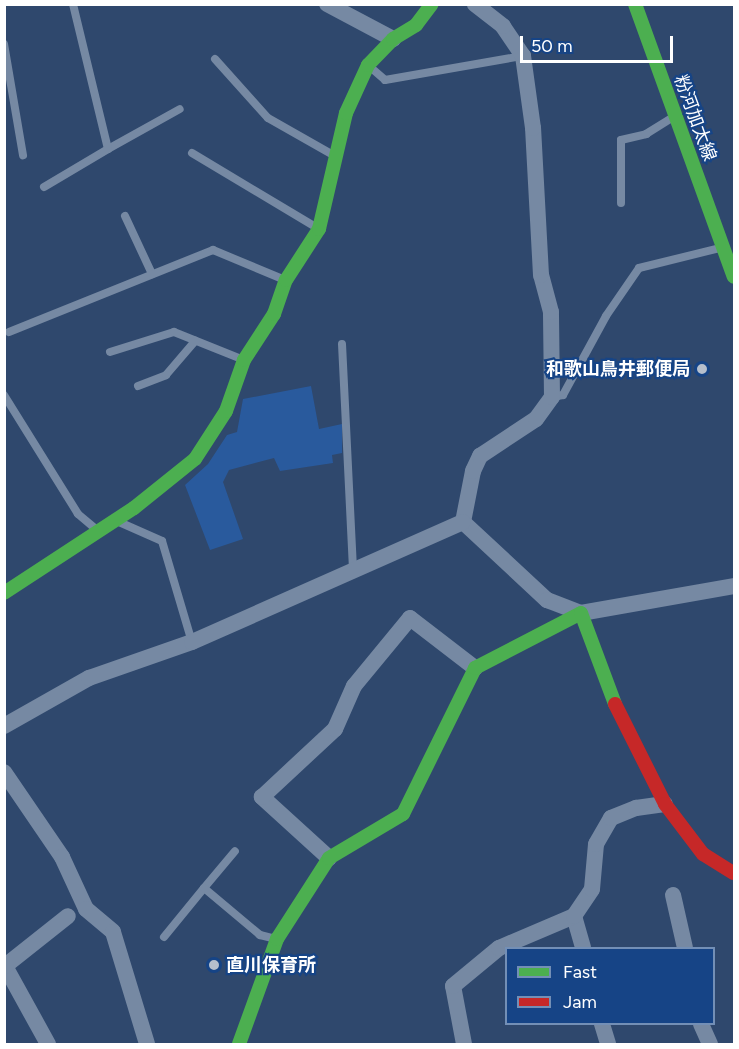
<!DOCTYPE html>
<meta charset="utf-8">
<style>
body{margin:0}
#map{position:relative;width:739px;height:1049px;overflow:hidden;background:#2f486d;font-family:Figtree,"Noto Sans JP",sans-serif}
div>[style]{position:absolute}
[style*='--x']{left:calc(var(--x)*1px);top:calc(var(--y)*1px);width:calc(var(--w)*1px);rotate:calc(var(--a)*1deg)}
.green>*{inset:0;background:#295a9d}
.lane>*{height:8px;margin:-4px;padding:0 4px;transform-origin:4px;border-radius:4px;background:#7689a3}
.street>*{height:16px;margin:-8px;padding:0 8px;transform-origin:8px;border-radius:8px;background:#7689a3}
.fast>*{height:14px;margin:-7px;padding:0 7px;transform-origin:7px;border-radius:7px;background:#4caf50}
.jam>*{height:14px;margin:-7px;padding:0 7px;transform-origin:7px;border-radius:7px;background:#c62828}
.dots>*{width:16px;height:16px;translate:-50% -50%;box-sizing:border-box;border:3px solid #164486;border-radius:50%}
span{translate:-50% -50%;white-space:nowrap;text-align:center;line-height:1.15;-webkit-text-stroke:4.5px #164486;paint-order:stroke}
.street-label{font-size:18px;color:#fff}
.poi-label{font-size:18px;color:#fff;font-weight:700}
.right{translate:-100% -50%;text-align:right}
.left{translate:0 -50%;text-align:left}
.frame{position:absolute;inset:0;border:6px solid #fff;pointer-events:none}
.legend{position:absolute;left:505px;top:947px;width:210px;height:78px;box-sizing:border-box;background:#164486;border:2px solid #738fb6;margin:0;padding:8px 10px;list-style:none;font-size:18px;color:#fff}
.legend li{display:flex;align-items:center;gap:12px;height:30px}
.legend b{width:30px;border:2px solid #738fb6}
.scale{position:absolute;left:520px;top:36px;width:153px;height:27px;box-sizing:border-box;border:3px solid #fff;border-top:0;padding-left:8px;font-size:18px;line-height:21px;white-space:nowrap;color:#fff;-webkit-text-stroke:4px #164486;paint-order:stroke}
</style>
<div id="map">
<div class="green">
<div style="clip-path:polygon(311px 386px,319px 429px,342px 424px,342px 453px,332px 455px,333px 463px,280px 471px,274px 458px,229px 470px,223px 482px,243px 539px,210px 550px,185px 485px,208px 464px,227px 435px,237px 432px,243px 399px)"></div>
</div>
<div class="lane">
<div style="--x:4;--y:44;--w:113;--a:80.3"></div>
<div style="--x:215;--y:59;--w:79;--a:48.1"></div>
<div style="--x:268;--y:118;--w:77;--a:29.6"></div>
<div style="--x:369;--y:66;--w:21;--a:41"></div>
<div style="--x:385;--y:80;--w:140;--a:-9.9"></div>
<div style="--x:108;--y:149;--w:82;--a:-29.1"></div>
<div style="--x:192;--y:153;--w:148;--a:30.9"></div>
<div style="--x:44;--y:187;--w:74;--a:-30.7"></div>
<div style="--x:108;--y:149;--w:149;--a:-103.6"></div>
<div style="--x:621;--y:203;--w:63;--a:-90"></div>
<div style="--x:621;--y:140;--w:26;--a:-13"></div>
<div style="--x:646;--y:134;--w:31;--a:-32"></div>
<div style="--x:125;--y:216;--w:64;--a:65"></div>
<div style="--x:9;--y:332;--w:220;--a:-21.9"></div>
<div style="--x:213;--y:250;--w:78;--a:22.6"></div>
<div style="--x:342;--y:344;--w:226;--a:87.2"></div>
<div style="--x:110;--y:352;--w:67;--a:-17.4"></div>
<div style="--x:174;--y:332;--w:75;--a:21.8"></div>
<div style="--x:138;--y:386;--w:30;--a:-21"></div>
<div style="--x:166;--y:375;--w:45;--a:-49.5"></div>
<div style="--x:4;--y:395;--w:140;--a:58.1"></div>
<div style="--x:78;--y:514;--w:25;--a:40"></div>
<div style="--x:552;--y:397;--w:11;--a:-10"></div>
<div style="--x:563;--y:395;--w:90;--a:-61.4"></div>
<div style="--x:606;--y:316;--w:58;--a:-55.5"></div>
<div style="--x:639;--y:268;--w:83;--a:-13.9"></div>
<div style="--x:119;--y:522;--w:47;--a:23.8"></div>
<div style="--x:162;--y:541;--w:105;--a:73.5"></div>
<div style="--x:204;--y:888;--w:48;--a:-50"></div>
<div style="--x:164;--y:937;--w:63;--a:-50.8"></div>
<div style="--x:204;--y:888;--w:73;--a:40"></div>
<div style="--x:260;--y:935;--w:16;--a:14"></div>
</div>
<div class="street">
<div style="--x:327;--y:4;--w:75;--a:27.9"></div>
<div style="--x:463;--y:522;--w:52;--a:-78.9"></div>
<div style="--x:473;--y:471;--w:17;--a:-65"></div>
<div style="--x:480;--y:456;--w:67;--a:-33.5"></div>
<div style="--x:536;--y:419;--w:27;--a:-54"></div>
<div style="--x:552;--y:397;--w:85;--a:-90.7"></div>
<div style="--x:551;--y:312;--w:38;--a:-105"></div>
<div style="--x:541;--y:275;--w:147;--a:-93.1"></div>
<div style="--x:533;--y:128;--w:73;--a:-97.9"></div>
<div style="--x:523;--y:56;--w:36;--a:-124"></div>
<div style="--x:503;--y:26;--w:36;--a:-142"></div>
<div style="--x:463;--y:522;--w:115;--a:42.9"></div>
<div style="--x:547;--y:600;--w:36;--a:21"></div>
<div style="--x:581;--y:613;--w:155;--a:-10"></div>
<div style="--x:4;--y:726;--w:98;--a:-29.5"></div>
<div style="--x:89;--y:678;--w:109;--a:-19.3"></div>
<div style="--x:192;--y:642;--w:296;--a:-23.9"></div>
<div style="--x:4;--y:772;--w:103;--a:55.7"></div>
<div style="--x:62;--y:857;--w:57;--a:65.2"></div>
<div style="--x:86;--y:909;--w:35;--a:40"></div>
<div style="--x:113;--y:932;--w:117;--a:73.1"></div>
<div style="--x:329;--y:858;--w:91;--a:-137.7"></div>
<div style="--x:262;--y:797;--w:100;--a:-43"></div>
<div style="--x:335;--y:729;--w:47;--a:-66.2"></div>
<div style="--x:354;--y:686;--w:88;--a:-50.5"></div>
<div style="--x:410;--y:618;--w:82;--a:37.6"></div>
<div style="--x:673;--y:895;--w:54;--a:77.2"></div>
<div style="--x:574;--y:916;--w:33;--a:74"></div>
<div style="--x:602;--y:1024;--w:21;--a:73"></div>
<div style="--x:701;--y:1024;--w:22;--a:66"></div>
<div style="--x:48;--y:1044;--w:89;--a:-118.9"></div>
<div style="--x:5;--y:966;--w:80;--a:-38.4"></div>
<div style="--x:464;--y:1044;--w:59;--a:-100.7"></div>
<div style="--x:453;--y:986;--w:60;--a:-39.6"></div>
<div style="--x:499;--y:948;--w:82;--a:-23.1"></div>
<div style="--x:574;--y:916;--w:32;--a:-56"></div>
<div style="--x:592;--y:889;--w:45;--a:-84.9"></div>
<div style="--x:596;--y:844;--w:30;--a:-60"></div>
<div style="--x:611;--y:818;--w:27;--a:-22"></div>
<div style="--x:636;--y:808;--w:29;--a:-8"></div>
</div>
<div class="fast">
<div style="--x:635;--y:4;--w:290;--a:70.1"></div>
<div style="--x:4;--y:593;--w:155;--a:-33.2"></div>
<div style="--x:134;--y:508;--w:78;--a:-38.8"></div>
<div style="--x:195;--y:459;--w:57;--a:-57.1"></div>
<div style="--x:226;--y:411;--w:54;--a:-70.6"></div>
<div style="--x:244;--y:360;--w:55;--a:-56.9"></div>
<div style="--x:274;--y:314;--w:36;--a:-71"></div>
<div style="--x:286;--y:280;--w:61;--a:-57.1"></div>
<div style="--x:319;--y:229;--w:119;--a:-76.9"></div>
<div style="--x:346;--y:113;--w:53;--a:-65.4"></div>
<div style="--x:368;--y:65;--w:36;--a:-46"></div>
<div style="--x:393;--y:39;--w:27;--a:-31"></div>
<div style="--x:416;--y:25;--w:26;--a:-53"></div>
<div style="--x:239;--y:1044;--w:112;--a:-70.1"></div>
<div style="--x:277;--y:939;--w:96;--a:-57.3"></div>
<div style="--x:329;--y:858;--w:86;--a:-30.7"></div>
<div style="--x:403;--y:814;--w:163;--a:-63.7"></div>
<div style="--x:475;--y:668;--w:119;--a:-27.4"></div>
<div style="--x:581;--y:613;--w:97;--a:69.5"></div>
</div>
<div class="jam">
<div style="--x:615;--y:704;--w:112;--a:63.4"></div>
<div style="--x:665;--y:804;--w:63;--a:52.8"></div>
<div style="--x:703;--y:854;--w:36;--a:32"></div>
</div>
<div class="dots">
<div style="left:702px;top:369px;background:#b6bfcc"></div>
<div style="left:214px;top:965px;background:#b6bfcc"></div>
</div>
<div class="street-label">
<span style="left:695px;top:118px;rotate:70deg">粉河加太線</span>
</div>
<div class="poi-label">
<span class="right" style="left:690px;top:369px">和歌山鳥井郵便局</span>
<span class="left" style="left:226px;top:965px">直川保育所</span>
</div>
<div class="frame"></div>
<ul class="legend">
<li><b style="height:8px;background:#4caf50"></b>Fast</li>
<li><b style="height:8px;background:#c62828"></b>Jam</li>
</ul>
<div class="scale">50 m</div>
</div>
